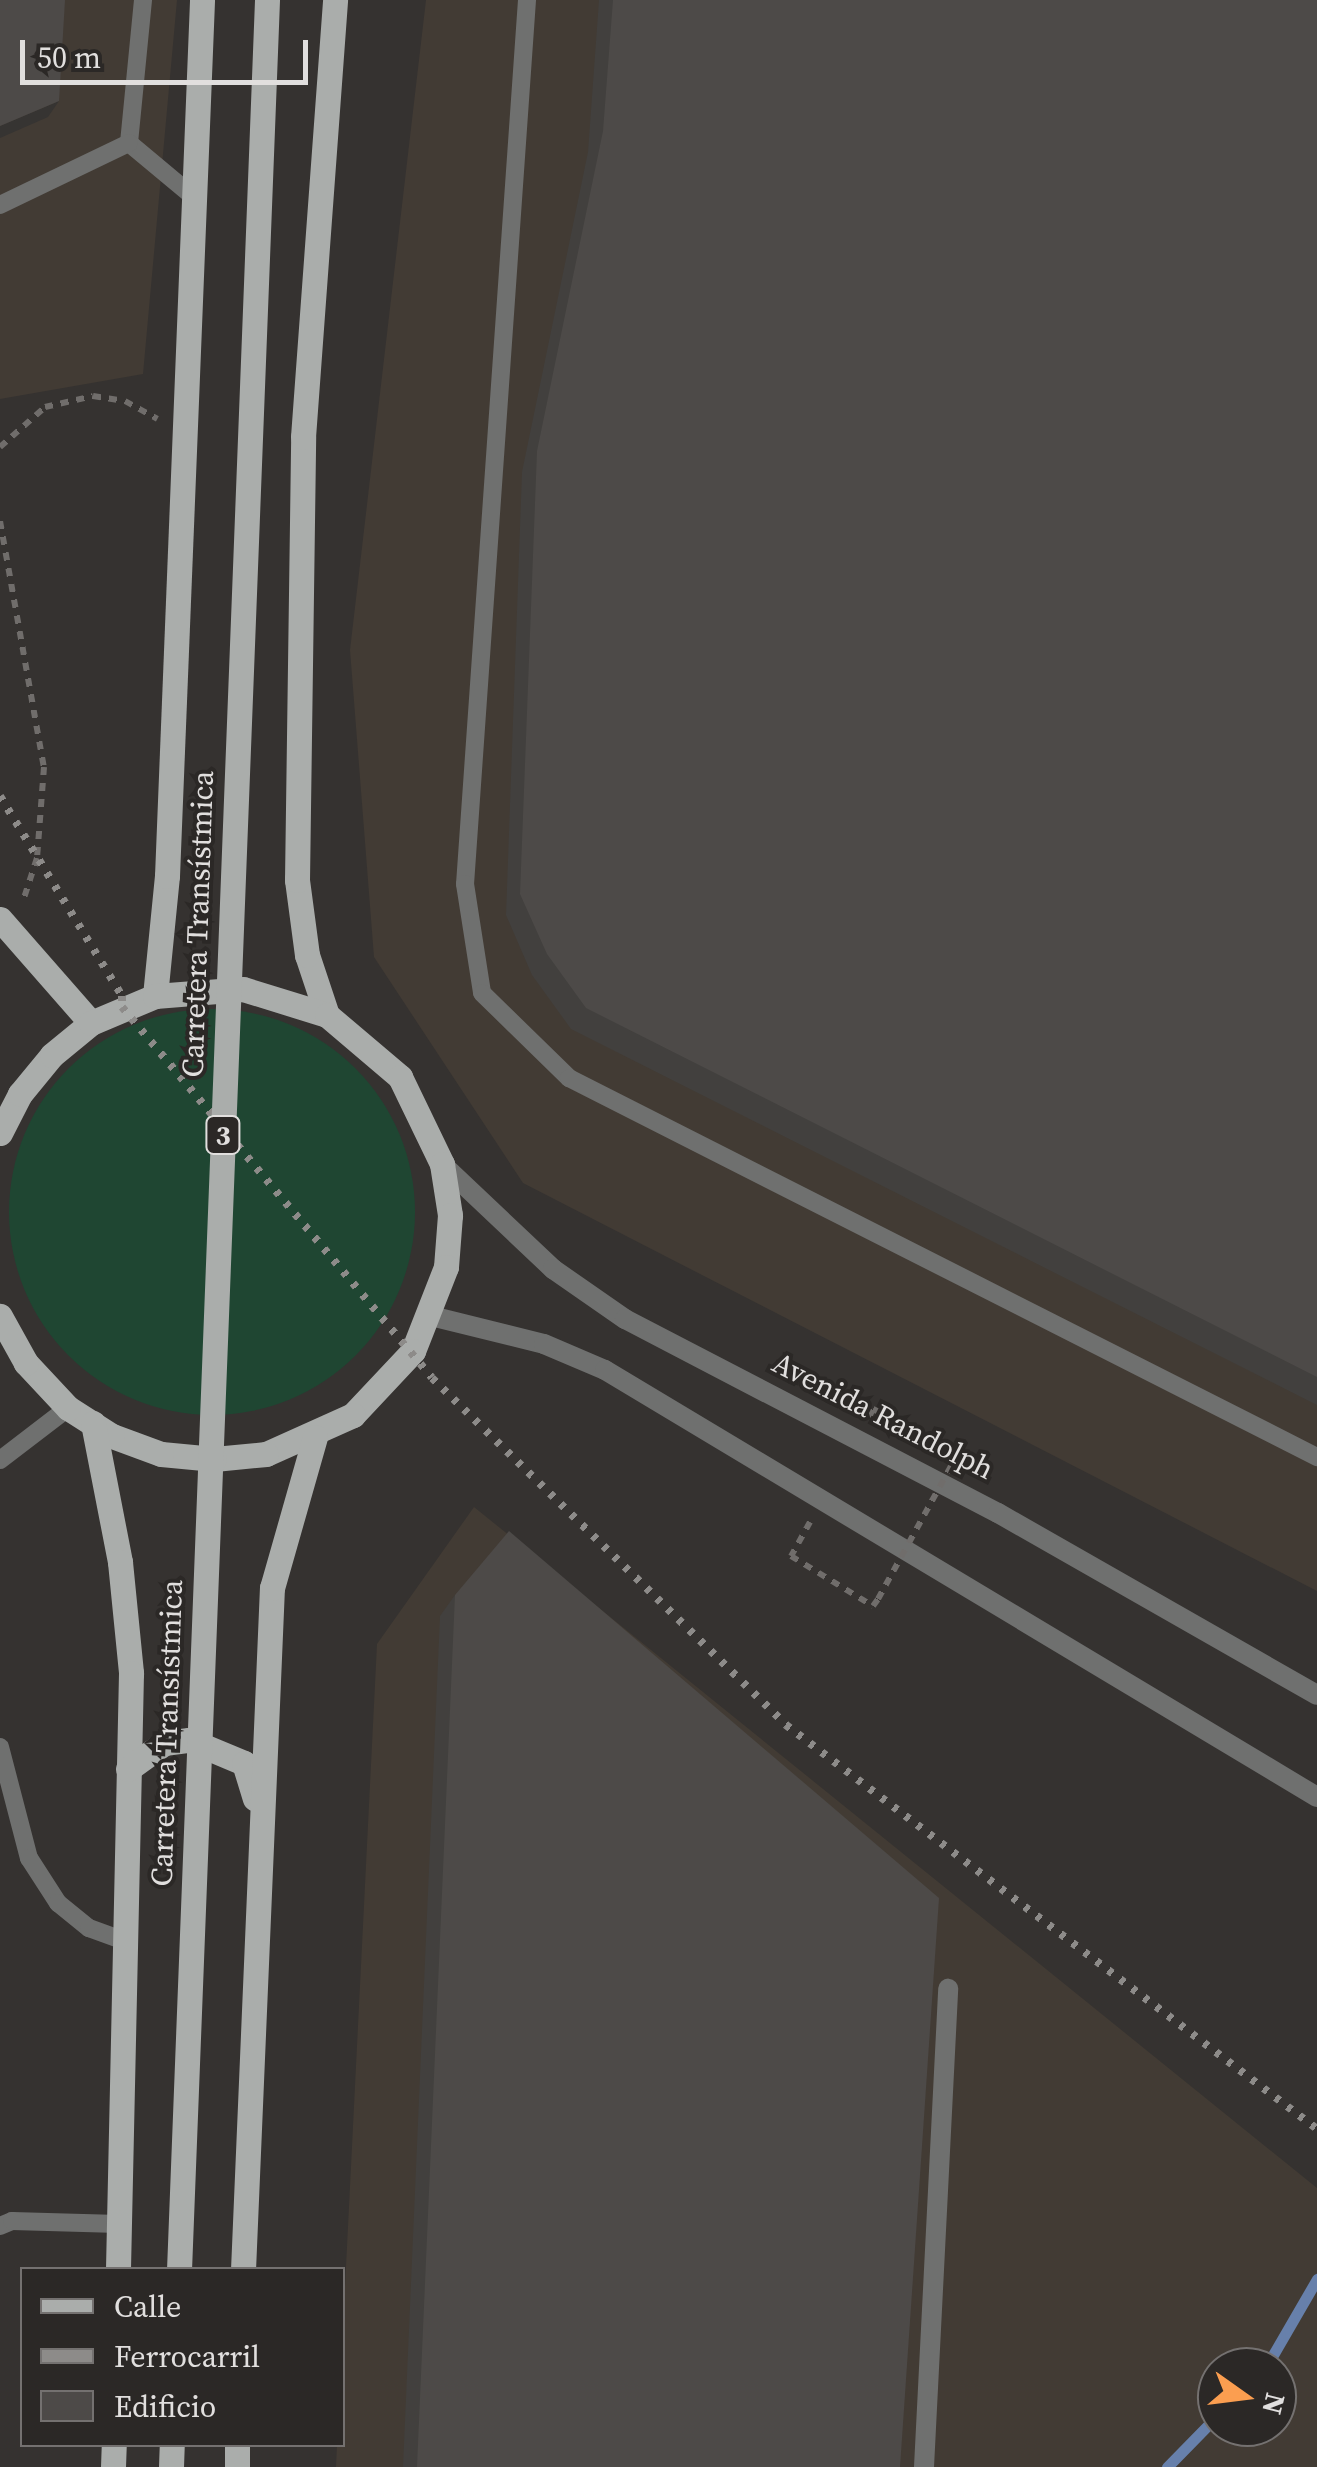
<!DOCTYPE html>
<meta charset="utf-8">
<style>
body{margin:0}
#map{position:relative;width:1317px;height:2467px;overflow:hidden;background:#353230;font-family:"Source Serif 4",serif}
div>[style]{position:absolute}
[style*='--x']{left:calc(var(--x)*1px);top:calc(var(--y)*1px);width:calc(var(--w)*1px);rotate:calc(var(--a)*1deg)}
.built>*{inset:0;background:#423b34}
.green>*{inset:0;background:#1f4632}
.round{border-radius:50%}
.stream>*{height:11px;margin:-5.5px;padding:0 5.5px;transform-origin:5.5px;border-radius:5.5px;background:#6780ab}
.path>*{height:6px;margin-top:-3px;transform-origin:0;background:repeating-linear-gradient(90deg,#706d6b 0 8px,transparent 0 16px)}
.service>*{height:18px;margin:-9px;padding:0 9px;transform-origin:9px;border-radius:9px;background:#6f706f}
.minor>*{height:20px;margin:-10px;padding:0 10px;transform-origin:10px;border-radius:10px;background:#6f706f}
.tertiary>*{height:20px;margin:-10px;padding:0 10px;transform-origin:10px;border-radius:10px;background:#6f706f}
.primary>*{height:25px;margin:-12.5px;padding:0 12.5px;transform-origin:12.5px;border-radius:12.5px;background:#aaadab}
.rail>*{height:8px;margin-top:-4px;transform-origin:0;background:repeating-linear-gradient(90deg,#8d8b89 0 5px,transparent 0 15px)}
.path-bridge>*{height:6px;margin-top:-3px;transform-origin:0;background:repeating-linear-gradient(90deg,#706d6b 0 8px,transparent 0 16px)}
.primary-bridge>*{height:25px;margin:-12.5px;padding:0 12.5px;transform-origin:12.5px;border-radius:12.5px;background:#aaadab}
.wall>*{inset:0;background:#42403e}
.shaded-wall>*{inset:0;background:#363432}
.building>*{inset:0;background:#4d4a48}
span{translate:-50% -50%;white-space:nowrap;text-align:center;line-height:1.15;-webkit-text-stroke:8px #2b2826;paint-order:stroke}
.shield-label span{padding:2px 8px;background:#2b2826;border:2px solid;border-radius:8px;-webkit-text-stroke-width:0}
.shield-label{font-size:28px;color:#e1dfde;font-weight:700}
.street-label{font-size:30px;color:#e1dfde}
.legend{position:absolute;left:20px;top:2267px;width:325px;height:180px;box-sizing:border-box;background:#2b2826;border:2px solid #747170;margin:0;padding:12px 18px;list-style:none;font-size:30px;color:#e1dfde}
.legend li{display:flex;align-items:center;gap:20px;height:50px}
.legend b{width:50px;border:2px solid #747170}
.north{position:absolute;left:1197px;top:2347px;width:100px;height:100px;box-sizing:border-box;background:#2b2826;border:2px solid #747170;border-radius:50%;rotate:104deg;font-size:28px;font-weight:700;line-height:40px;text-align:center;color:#e1dfde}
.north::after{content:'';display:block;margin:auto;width:35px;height:45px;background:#fb9e50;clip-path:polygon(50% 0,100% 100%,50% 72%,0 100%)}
.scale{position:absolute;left:20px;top:40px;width:288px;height:45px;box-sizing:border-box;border:5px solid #e1dfde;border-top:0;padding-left:12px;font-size:30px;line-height:35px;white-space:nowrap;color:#e1dfde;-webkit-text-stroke:8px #2b2826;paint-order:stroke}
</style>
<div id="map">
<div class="built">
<div style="clip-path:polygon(0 0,177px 0,143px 374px,0 399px)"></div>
<div style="clip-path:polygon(426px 0,1317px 0,1317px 1591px,523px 1183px,374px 957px,350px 650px)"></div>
<div style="clip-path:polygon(evenodd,474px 1507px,1317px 2188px,1317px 2467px,336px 2467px,337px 2445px,342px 2444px,343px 2327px,377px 1644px,474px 1507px,1217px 2367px,1277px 2367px,1277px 2427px,1217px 2427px,1217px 2367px)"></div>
</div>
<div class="green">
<div class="round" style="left:9px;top:1009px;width:406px;height:406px"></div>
</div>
<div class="stream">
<div style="--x:1266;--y:2367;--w:102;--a:-59.9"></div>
<div style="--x:1167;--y:2467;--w:71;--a:-45.6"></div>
</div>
<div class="path">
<div style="--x:0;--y:447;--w:60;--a:-41.6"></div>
<div style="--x:45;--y:407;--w:49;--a:-12.9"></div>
<div style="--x:93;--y:396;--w:32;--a:9"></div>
<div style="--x:125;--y:401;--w:37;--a:29"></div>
<div style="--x:0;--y:521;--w:250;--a:79.9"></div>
<div style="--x:44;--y:767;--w:91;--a:94.4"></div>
<div style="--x:37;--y:858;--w:42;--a:108"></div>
<div style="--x:869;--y:1417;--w:9;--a:-63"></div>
<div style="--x:873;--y:1409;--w:94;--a:27.1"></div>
<div style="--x:957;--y:1452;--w:7;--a:106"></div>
<div style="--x:810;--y:1522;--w:39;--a:119"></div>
<div style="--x:791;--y:1556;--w:96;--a:31.4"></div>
<div style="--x:873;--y:1606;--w:9;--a:-54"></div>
</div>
<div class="service">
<div style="--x:143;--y:0;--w:144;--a:95.6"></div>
<div style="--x:129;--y:143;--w:86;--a:39.8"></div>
<div style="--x:527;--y:0;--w:886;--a:94.01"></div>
<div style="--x:465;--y:884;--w:110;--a:81.1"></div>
<div style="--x:482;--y:993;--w:122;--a:44.3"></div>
<div style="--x:569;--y:1078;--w:839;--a:26.87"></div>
<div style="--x:0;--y:205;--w:143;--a:-25.7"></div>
<div style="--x:0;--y:1460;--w:86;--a:-37.4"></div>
<div style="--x:0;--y:1747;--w:115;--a:75.4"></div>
<div style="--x:29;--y:1858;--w:54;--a:57.2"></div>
<div style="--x:58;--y:1903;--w:40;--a:39"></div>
<div style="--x:89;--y:1928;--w:38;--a:20"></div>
<div style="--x:0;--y:2226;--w:13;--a:-23"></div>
<div style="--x:12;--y:2221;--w:107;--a:1.6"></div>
</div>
<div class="minor">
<div style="--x:924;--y:2467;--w:479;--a:-87.1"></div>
</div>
<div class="tertiary">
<div style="--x:442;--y:1164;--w:153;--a:43.4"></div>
<div style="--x:553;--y:1269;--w:88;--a:34.8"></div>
<div style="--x:625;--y:1319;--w:420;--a:27.5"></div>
<div style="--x:998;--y:1513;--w:367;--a:29.7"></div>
<div style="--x:431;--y:1316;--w:116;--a:13.9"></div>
<div style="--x:544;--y:1344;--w:66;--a:23.1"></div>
<div style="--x:605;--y:1370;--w:830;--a:30.95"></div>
</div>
<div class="primary">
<div style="--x:0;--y:919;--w:138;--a:48.8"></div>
<div style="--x:155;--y:996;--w:121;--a:-84.3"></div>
<div style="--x:167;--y:876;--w:877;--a:-87.71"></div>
<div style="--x:327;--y:1015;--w:63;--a:-108.4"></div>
<div style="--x:307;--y:955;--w:76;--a:-97.6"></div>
<div style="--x:297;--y:880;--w:443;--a:-89.2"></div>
<div style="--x:303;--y:437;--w:438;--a:-85.8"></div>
<div style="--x:0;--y:1133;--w:44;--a:-62.9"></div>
<div style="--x:20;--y:1094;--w:50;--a:-50.6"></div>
<div style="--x:52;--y:1055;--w:50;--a:-39.4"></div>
<div style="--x:91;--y:1023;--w:69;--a:-22.9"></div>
<div style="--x:155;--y:996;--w:88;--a:-4.5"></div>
<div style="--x:243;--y:989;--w:88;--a:17.2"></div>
<div style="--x:327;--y:1015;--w:96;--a:40.3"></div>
<div style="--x:400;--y:1077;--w:97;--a:64.2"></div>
<div style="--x:442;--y:1164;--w:52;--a:81.1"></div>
<div style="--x:450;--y:1215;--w:52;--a:94.4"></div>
<div style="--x:446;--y:1267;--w:90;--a:111.4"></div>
<div style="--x:413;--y:1351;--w:88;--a:133.2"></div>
<div style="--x:353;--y:1415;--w:95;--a:155.9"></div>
<div style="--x:266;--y:1454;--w:52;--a:174.5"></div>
<div style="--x:214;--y:1459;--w:53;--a:-174.6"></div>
<div style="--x:161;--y:1454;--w:52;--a:-159.8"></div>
<div style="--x:112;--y:1436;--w:52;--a:-147.5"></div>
<div style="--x:68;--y:1408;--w:62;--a:-133"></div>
<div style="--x:26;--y:1363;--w:54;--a:-119"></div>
<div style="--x:93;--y:1423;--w:142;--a:79"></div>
<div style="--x:120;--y:1562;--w:112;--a:84.3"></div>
<div style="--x:131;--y:1673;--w:597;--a:91.25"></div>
<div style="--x:128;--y:1769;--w:44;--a:-35.8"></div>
<div style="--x:164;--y:1743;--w:25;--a:-7"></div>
<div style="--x:189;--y:1740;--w:60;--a:22.7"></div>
<div style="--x:244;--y:1763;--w:37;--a:73"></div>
<div style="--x:243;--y:2270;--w:683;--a:-87.57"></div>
<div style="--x:272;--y:1588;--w:157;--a:-74.1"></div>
<div style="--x:113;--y:2467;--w:23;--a:-88"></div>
<div style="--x:171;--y:2467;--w:23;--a:-88"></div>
<div style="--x:237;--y:2467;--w:23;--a:-90"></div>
</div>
<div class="rail">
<div style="--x:0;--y:796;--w:234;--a:58.6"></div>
<div style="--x:122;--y:996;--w:11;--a:90"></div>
<div style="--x:122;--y:1007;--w:483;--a:50.1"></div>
<div style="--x:432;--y:1378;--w:496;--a:44.4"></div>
<div style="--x:786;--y:1725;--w:667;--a:37.26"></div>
</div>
<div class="path-bridge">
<div style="--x:878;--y:1599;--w:160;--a:-61.2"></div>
</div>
<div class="primary-bridge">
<div style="--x:179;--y:2270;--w:2272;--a:-87.78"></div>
</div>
<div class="wall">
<div style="clip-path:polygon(599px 0,1317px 0,1317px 1405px,571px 1029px,532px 975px,506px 915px,522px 472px,588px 152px)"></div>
<div style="clip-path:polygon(455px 1595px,900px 2467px,403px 2467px,440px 1616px)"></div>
</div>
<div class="shaded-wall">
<div style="clip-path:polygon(59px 101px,48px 117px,0 138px,0 126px)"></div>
</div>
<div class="building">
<div style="clip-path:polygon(0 0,65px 0,59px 101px,0 126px)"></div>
<div style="clip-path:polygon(613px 0,1317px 0,1317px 1377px,586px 1008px,547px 954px,520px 894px,537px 451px,603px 131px)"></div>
<div style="clip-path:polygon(509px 1531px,939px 1898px,900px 2467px,417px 2467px,455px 1595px)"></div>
</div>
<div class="shield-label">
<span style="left:223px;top:1135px">3</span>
</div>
<div class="street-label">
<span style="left:198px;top:924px;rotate:-88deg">Carretera Transístmica</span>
<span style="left:883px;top:1416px;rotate:27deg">Avenida Randolph</span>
<span style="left:167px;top:1733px;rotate:-88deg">Carretera Transístmica</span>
</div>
<ul class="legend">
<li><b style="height:12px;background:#aaadab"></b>Calle</li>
<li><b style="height:12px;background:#8d8b89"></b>Ferrocarril</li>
<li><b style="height:28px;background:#4d4a48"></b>Edificio</li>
</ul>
<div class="north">N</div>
<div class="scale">50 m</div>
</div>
